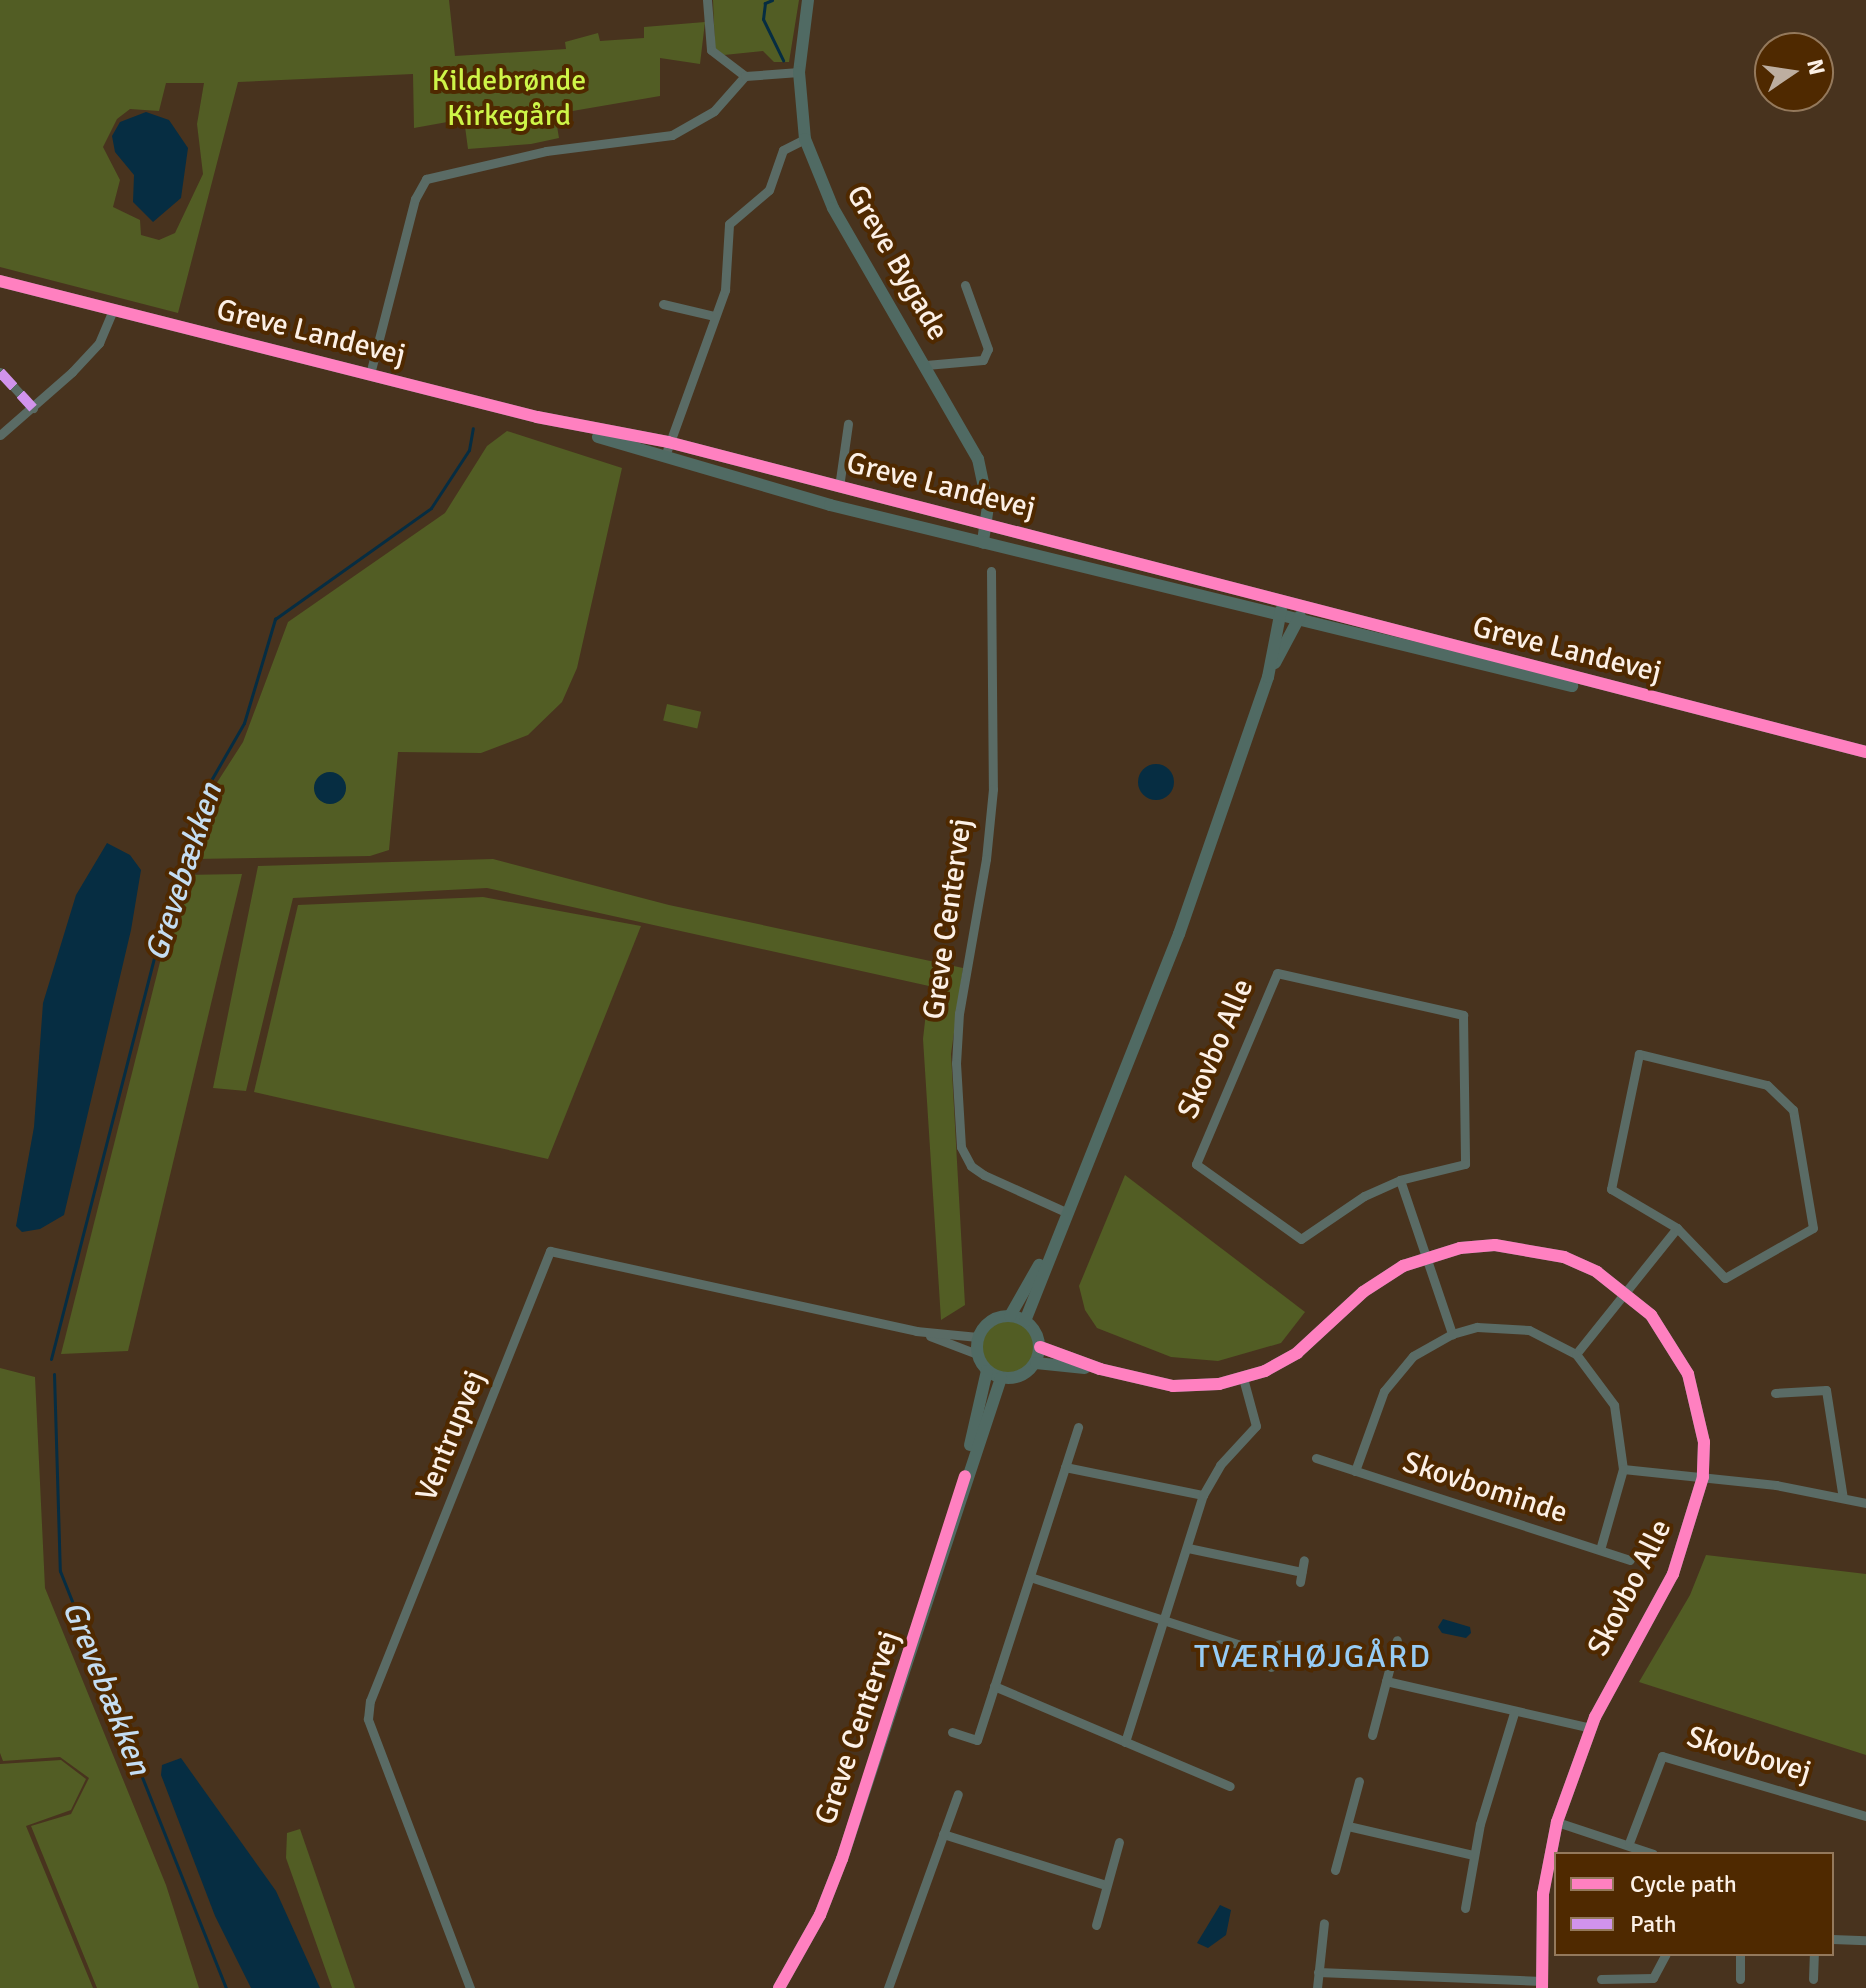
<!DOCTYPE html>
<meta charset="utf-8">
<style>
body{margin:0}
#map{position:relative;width:1866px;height:1988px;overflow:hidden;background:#48331e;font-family:Signika,sans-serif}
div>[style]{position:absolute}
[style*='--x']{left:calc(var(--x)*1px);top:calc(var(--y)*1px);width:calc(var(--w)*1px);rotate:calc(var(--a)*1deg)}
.green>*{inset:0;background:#525d24;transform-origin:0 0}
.round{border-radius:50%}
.water>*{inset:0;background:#062d42}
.stream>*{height:3px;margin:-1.5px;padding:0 1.5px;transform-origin:1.5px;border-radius:1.5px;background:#062d42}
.street>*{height:9px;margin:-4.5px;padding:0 4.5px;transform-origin:4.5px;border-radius:4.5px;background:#5a6b65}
.secondary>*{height:12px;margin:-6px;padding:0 6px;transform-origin:6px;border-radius:6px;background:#506a63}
.secondary>.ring{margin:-6px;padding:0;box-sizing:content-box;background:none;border:12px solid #506a63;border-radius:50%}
.quiet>*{height:10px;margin-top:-5px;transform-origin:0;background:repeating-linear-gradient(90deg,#d193ec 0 20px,transparent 0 30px)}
.cycleway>*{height:12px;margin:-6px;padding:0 6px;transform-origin:6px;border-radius:6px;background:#ff80c0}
span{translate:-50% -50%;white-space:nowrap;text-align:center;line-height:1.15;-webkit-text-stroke:8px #4f2900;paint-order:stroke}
.park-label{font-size:30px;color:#cef548}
.street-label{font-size:30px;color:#fcf0e6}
.water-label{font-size:32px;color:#c4ddf2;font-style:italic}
.neighbourhood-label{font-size:32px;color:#96ccf5;letter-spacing:2px}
.legend{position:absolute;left:1554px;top:1852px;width:280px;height:104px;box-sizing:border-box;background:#4f2900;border:2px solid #94795c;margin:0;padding:10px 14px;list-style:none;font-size:24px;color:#fcf0e6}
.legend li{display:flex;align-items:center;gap:16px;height:40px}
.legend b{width:40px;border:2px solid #94795c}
.north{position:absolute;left:1754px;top:32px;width:80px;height:80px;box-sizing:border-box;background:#4f2900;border:2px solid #94795c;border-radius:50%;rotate:77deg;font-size:22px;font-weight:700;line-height:32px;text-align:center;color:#fcf0e6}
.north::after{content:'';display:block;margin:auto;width:28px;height:36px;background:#bdaea0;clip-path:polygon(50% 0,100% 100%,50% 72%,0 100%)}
</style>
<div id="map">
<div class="green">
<div style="clip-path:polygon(evenodd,0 0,449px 0,455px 56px,566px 49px,565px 42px,598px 33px,600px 41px,644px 38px,644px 27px,705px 22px,700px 64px,660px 58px,660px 96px,555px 114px,559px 138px,531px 144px,468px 149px,464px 119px,414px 128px,413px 74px,238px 82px,178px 313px,0 267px,0 0,166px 83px,204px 83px,197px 124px,203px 174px,175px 233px,159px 240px,141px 235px,140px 220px,113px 207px,120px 180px,103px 147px,117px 119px,130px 109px,159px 111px,166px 83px)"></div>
<div style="clip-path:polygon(713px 0,799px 0,789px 62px,774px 62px,763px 51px,724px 55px,715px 48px)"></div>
<div style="clip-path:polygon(507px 431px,622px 468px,577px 668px,562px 702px,528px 735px,481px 753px,398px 752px,389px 850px,370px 856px,193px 859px,209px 795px,243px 742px,288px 622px,445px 513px,487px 446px)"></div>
<div style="left:667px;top:704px;width:35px;height:17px;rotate:13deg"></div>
<div style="clip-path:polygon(493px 859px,669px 905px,963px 968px,951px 1054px,965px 1305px,941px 1320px,923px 1039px,929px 986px,487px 888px,293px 898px,246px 1091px,213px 1088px,258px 866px)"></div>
<div style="clip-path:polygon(242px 874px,128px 1351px,61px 1354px,182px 875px)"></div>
<div style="clip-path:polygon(483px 897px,641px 926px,548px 1159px,254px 1092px,298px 905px)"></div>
<div style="clip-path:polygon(1125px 1175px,1305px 1312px,1281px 1343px,1218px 1361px,1171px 1357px,1097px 1328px,1085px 1310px,1079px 1286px)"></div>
<div class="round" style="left:980px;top:1321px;width:56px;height:56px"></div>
<div style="clip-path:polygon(0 1368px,35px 1377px,45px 1588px,166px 1885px,199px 1988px,97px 1988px,31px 1826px,71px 1814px,89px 1778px,60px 1757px,3px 1761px,0 1753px)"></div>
<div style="clip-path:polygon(1706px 1555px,1866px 1574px,1866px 1755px,1639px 1682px,1690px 1595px)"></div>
<div style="clip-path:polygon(61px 1760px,86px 1779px,71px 1810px,26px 1826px,93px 1988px,0 1988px,0 1764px)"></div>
<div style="clip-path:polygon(300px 1829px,355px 1988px,332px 1988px,286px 1858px,287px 1833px)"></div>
</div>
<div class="water">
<div style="clip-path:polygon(146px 112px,169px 120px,188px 148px,181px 198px,153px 222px,133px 202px,134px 175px,115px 152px,112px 136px,120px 122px)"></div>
<div class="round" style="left:1138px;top:764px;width:36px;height:36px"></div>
<div class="round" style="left:314px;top:772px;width:32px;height:32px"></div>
<div style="clip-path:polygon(107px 843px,130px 855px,141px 870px,131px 930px,64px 1215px,40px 1229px,22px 1232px,16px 1226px,34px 1127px,43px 1003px,76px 895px)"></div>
<div style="clip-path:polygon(1443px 1619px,1470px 1627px,1471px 1633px,1466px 1638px,1442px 1633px,1438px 1627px)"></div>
<div style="clip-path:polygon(181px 1758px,276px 1891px,320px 1988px,251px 1988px,215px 1916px,161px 1775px,162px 1765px)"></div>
<div style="clip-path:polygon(1220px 1905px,1231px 1910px,1226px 1935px,1208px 1948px,1197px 1943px)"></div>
</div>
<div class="stream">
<div style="--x:772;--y:0;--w:8;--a:157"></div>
<div style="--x:765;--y:3;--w:16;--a:97"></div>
<div style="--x:763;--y:19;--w:46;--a:64"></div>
<div style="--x:51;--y:1359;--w:482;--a:-75.6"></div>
<div style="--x:171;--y:892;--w:101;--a:-72.1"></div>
<div style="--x:202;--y:796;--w:84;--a:-60.1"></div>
<div style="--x:244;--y:723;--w:109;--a:-73.4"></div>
<div style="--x:275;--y:619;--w:191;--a:-35.4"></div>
<div style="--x:431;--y:508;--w:69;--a:-56.8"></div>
<div style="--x:469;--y:450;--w:22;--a:-80"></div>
<div style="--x:54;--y:1374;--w:197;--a:88.3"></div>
<div style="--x:60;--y:1571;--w:449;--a:68.3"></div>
</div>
<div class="street">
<div style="--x:707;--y:0;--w:50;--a:85.4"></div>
<div style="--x:711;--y:50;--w:43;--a:37.4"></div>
<div style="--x:663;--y:304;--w:52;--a:13.2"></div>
<div style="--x:926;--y:365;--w:57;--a:-5"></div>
<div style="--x:983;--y:360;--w:12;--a:-66"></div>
<div style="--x:988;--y:349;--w:68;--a:-109.8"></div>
<div style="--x:0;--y:372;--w:49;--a:47.5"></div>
<div style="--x:370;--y:374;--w:181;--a:-75.6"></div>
<div style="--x:415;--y:199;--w:23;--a:-61"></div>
<div style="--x:426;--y:179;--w:123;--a:-13.1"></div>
<div style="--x:546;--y:151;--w:127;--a:-7.2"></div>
<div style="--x:672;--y:135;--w:48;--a:-29.7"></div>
<div style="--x:714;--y:111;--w:47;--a:-48.5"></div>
<div style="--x:745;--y:76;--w:54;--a:-4.2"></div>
<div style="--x:0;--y:435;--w:96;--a:-41.2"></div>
<div style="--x:72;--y:372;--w:40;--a:-47"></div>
<div style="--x:99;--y:343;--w:36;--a:-67"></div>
<div style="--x:665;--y:456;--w:177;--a:-70.1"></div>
<div style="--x:725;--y:290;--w:66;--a:-86.5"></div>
<div style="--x:729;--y:224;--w:52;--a:-40.4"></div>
<div style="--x:769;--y:190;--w:42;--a:-70.7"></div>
<div style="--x:783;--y:150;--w:25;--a:-27"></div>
<div style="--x:839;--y:487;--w:64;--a:-81.9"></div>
<div style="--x:991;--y:571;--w:218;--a:89.5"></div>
<div style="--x:993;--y:789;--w:70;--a:95.7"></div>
<div style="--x:986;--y:859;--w:156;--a:99.9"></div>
<div style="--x:959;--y:1013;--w:50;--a:93.4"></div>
<div style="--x:956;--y:1063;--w:84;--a:86.6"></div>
<div style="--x:961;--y:1147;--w:21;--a:62"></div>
<div style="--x:971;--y:1166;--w:16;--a:35"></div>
<div style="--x:984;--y:1175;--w:90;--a:24.3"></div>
<div style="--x:1277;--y:973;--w:191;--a:12.7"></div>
<div style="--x:1463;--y:1015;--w:149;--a:89.2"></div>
<div style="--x:1465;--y:1164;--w:67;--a:166.2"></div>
<div style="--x:1400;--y:1180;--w:39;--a:156"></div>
<div style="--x:1364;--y:1196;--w:76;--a:145.7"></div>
<div style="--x:1301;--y:1239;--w:129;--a:-144.5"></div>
<div style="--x:1196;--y:1164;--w:207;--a:-67"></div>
<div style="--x:1400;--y:1180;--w:163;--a:71.3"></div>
<div style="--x:930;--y:1336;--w:50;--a:21"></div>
<div style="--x:1576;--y:1354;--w:161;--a:-51.3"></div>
<div style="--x:1677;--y:1228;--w:69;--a:46.2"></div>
<div style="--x:1725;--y:1278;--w:101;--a:-29.6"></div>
<div style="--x:1813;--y:1228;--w:120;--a:-99.6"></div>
<div style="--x:1793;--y:1110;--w:36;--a:-136"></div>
<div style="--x:1767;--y:1085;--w:132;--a:-166.4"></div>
<div style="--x:1639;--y:1054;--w:138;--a:101.7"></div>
<div style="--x:1611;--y:1189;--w:77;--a:30.6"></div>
<div style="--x:1775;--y:1393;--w:51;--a:-3.4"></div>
<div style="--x:1826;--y:1390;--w:109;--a:81.1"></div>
<div style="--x:1316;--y:1458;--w:330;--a:18"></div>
<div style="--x:1065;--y:1467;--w:141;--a:11.5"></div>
<div style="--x:1623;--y:1469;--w:154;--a:6"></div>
<div style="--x:1776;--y:1485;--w:92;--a:11.3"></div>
<div style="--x:1355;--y:1471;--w:85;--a:-70.1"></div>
<div style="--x:1384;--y:1391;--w:45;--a:-50.4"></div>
<div style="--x:1413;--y:1356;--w:45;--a:-29.4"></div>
<div style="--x:1452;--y:1334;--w:26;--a:-16"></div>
<div style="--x:1477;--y:1327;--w:52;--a:3.3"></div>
<div style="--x:1529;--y:1330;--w:53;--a:27.1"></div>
<div style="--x:1576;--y:1354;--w:64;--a:53.3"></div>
<div style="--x:1614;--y:1405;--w:65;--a:82"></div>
<div style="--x:1623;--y:1469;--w:84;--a:105.9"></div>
<div style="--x:1188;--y:1548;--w:116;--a:11.9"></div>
<div style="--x:1030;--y:1577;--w:257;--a:17.9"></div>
<div style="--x:1300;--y:1582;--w:22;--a:-80"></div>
<div style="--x:1271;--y:1667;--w:24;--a:-71"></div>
<div style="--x:1386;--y:1681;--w:210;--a:12.9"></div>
<div style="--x:994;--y:1686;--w:256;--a:23"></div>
<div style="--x:952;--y:1732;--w:26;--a:18"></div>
<div style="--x:977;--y:1740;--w:329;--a:-72.1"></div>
<div style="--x:1372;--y:1735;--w:98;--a:-75.3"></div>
<div style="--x:1125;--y:1742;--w:259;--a:-72.5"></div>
<div style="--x:1203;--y:1495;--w:34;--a:-60"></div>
<div style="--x:1220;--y:1465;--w:53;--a:-47.3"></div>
<div style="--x:1256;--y:1426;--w:50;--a:-105.2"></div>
<div style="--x:1557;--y:1822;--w:101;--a:18.4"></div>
<div style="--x:1348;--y:1826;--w:129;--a:13"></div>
<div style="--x:943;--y:1834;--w:171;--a:17.4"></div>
<div style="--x:1629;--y:1843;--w:93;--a:-69.2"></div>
<div style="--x:1662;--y:1756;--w:213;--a:16.4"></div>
<div style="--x:1335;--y:1870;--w:92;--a:-74.9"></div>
<div style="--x:1465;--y:1908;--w:85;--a:-79.9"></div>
<div style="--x:1480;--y:1824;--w:116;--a:-73"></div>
<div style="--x:1096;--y:1925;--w:86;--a:-74.5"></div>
<div style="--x:1832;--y:1939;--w:34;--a:2"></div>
<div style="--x:1318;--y:1972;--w:224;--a:2.3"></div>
<div style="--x:1601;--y:1979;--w:52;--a:-1.1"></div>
<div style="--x:1653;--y:1978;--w:27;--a:-62"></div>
<div style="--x:1740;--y:1979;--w:25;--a:-90"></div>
<div style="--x:1813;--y:1979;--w:25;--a:-88"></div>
<div style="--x:470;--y:1988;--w:288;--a:-110.8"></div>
<div style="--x:368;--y:1719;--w:18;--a:-84"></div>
<div style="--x:370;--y:1701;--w:485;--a:-68.2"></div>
<div style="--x:550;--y:1251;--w:375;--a:12.3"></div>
<div style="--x:916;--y:1331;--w:62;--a:5.5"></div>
<div style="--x:888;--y:1988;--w:206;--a:-70.2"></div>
<div style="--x:1317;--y:1988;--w:65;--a:-83.9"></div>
</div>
<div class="secondary">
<div style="--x:808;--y:0;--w:73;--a:97.1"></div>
<div style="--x:799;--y:72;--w:67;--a:84.9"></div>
<div style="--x:805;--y:139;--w:74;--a:67.9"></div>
<div style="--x:833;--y:208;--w:290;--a:60"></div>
<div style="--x:978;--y:459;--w:48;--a:78"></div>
<div style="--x:988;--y:506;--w:37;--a:98"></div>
<div style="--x:0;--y:281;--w:554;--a:14.21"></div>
<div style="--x:537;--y:417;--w:133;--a:10.8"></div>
<div style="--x:668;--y:442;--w:1237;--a:14.51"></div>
<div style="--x:598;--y:437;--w:242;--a:16.3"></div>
<div style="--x:830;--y:505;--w:764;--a:13.71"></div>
<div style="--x:1275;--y:663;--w:53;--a:-62"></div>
<div class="ring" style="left:977px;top:1316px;width:50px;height:50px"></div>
<div style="--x:1010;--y:1316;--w:59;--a:-60.4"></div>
<div style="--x:1025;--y:1321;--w:417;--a:-68.3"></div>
<div style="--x:1179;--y:934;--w:272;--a:-70.9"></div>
<div style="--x:1268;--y:677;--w:68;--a:-79"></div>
<div style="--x:1040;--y:1347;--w:64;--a:20.1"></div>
<div style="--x:1100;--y:1369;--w:75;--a:13.1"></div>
<div style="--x:1173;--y:1386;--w:46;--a:-2.5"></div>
<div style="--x:1219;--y:1384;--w:48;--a:-15.8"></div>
<div style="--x:1265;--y:1371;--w:37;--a:-29"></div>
<div style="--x:1297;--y:1353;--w:90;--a:-42.7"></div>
<div style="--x:1363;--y:1292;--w:48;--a:-33"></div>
<div style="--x:1403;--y:1266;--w:60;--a:-17.5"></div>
<div style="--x:1460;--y:1248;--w:35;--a:-5"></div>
<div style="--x:1495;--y:1245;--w:70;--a:9.9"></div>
<div style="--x:1564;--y:1257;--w:36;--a:24"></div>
<div style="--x:1597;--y:1272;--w:69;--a:38.5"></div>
<div style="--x:1651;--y:1315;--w:70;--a:57.9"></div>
<div style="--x:1688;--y:1374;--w:70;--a:76.8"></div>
<div style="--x:1704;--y:1442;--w:35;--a:92"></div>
<div style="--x:1703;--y:1477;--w:102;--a:107.2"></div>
<div style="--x:1673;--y:1574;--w:163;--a:118.6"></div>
<div style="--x:1595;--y:1717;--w:112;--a:109.9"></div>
<div style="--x:1557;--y:1822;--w:73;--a:101"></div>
<div style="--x:1543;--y:1894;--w:94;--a:90.6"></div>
<div style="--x:1036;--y:1363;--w:49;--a:5.8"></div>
<div style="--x:970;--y:1445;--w:76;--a:-77.1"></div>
<div style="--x:779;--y:1988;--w:84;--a:-60.7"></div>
<div style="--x:820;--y:1915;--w:60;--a:-68.6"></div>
<div style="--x:842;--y:1859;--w:507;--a:-71.71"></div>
</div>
<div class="quiet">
<div style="--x:0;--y:372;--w:49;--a:47.5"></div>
</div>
<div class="cycleway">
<div style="--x:0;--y:281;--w:554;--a:14.21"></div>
<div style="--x:537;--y:417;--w:133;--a:10.8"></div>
<div style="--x:668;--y:442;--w:1237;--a:14.51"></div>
<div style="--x:1040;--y:1347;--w:64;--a:20.1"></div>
<div style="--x:1100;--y:1369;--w:75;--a:13.1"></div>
<div style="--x:1173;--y:1386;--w:46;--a:-2.5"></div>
<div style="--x:1219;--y:1384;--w:48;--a:-15.8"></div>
<div style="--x:1265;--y:1371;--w:37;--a:-29"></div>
<div style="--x:1297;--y:1353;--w:90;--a:-42.7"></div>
<div style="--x:1363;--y:1292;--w:48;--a:-33"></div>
<div style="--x:1403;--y:1266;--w:60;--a:-17.5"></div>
<div style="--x:1460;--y:1248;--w:35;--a:-5"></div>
<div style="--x:1495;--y:1245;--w:70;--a:9.9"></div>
<div style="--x:1564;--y:1257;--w:36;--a:24"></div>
<div style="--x:1597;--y:1272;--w:69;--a:38.5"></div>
<div style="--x:1651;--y:1315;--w:70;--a:57.9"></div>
<div style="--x:1688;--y:1374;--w:70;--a:76.8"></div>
<div style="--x:1704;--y:1442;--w:35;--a:92"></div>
<div style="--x:1703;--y:1477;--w:102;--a:107.2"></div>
<div style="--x:1673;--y:1574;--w:163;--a:118.6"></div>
<div style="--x:1595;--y:1717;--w:112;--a:109.9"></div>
<div style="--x:1557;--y:1822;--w:73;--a:101"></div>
<div style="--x:1543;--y:1894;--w:94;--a:90.6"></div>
<div style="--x:779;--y:1988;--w:84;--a:-60.7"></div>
<div style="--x:820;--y:1915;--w:60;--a:-68.6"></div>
<div style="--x:842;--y:1859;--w:402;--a:-72.2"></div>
</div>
<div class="park-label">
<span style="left:509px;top:98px">Kildebrønde<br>Kirkegård</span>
</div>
<div class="street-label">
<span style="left:897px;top:263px;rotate:60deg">Greve Bygade</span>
<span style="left:311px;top:333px;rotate:14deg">Greve Landevej</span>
<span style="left:941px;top:486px;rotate:14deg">Greve Landevej</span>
<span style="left:1567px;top:650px;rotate:14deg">Greve Landevej</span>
<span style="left:948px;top:919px;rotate:-82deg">Greve Centervej</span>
<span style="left:1216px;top:1049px;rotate:-67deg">Skovbo Alle</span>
<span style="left:451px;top:1436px;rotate:-68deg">Ventrupvej</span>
<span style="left:1485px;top:1488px;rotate:18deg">Skovbominde</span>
<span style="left:1630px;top:1588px;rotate:-63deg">Skovbo Alle</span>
<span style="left:858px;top:1728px;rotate:-71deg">Greve Centervej</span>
<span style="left:1749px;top:1755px;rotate:17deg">Skovbovej</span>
</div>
<div class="water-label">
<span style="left:184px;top:872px;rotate:-72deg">Grevebækken</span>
<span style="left:106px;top:1688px;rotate:68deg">Grevebækken</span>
</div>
<div class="neighbourhood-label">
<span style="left:1313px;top:1657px">TVÆRHØJGÅRD</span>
</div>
<ul class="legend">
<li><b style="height:10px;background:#ff80c0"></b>Cycle path</li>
<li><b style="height:10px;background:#d193ec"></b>Path</li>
</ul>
<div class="north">N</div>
</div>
